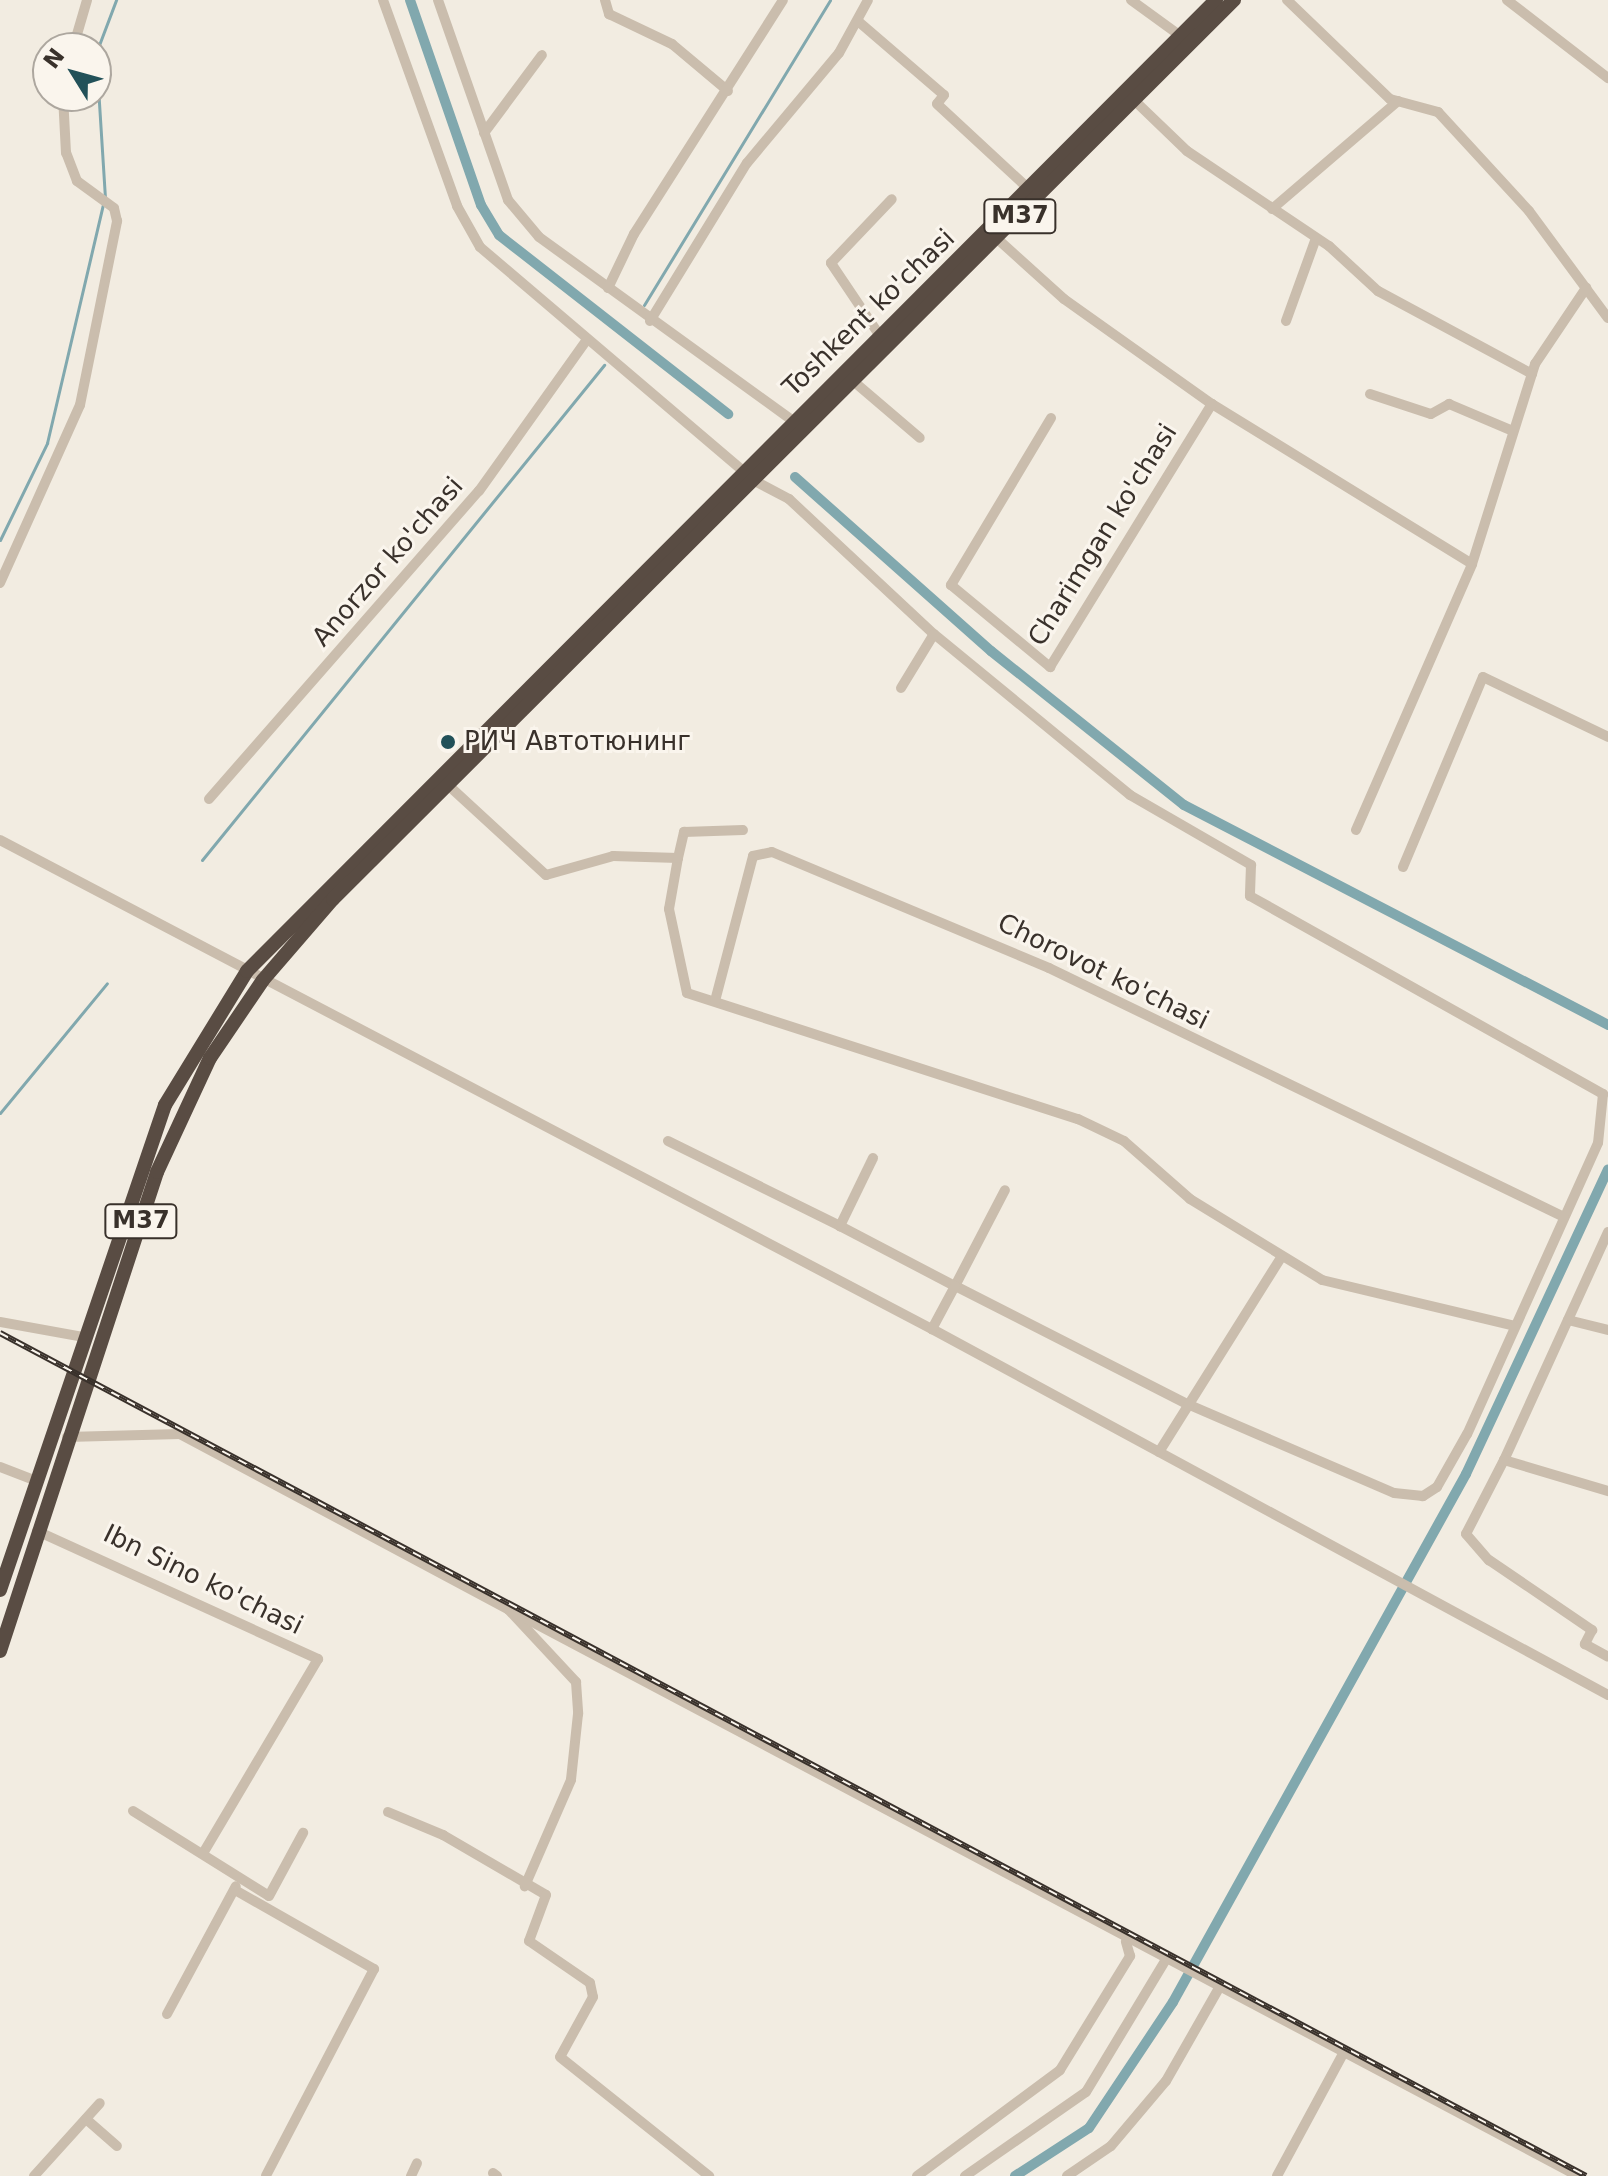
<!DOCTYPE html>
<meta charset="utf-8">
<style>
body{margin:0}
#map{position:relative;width:1608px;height:2176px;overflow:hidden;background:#f2ece1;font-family:"DejaVu Sans",sans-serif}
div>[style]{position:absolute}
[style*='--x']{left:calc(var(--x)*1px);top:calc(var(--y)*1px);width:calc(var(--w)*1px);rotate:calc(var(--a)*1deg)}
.stream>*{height:3px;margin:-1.5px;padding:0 1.5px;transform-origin:1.5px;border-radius:1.5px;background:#81a8ae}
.canal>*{height:10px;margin:-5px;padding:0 5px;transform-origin:5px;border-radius:5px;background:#81a8ae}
.minor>*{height:10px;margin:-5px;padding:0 5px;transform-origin:5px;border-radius:5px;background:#cabdad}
.highway>*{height:14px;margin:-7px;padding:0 7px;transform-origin:7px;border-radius:7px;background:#594c43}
.rail>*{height:6px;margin-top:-3px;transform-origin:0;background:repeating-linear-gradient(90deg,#faf5ed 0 9px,#39312b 0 18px);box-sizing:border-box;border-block:2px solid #39312b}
.dots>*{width:22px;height:22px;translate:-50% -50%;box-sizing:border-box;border:4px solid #faf5ed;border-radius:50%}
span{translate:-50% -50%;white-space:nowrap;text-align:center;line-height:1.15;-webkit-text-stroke:6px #faf5ed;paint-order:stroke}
.shield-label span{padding:2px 6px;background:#faf5ed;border:2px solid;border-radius:6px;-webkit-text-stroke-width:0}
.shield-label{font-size:24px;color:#39312b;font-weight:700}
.street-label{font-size:26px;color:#39312b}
.poi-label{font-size:26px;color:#39312b}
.left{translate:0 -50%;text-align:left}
.north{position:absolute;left:32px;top:32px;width:80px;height:80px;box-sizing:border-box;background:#faf5ed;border:2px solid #ada79f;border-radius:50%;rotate:307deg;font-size:22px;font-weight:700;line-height:32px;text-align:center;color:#39312b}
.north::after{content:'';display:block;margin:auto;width:28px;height:36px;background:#225159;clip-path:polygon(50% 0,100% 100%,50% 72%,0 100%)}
</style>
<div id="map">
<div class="stream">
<div style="--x:105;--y:198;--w:145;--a:-93.6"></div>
<div style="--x:96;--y:53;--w:57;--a:-69.3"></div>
<div style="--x:644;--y:305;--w:357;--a:-58.6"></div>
<div style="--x:0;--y:540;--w:108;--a:-64.1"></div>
<div style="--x:47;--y:443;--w:244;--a:-76.8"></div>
<div style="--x:202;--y:860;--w:638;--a:-50.92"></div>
<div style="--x:0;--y:1113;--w:168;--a:-50.5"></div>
</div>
<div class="canal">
<div style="--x:410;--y:0;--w:217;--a:70.9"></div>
<div style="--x:481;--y:205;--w:35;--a:59"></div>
<div style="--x:499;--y:235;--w:291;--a:38"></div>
<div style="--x:795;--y:477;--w:262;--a:41.6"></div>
<div style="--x:991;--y:651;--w:247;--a:38.6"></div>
<div style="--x:1184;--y:805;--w:478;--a:27.4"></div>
<div style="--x:1015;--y:2176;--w:88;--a:-33"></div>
<div style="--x:1089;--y:2128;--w:151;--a:-56.3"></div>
<div style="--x:1173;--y:2002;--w:604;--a:-60.97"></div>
<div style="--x:1466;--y:1474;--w:336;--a:-65"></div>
</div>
<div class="minor">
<div style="--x:383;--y:0;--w:219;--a:70.2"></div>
<div style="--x:457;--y:206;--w:47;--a:60.7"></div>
<div style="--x:480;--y:247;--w:345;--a:40.4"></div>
<div style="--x:438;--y:0;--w:212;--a:70.7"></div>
<div style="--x:508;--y:200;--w:48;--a:50"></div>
<div style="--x:539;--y:237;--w:314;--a:35.9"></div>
<div style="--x:605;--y:0;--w:15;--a:74"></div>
<div style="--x:609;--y:14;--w:70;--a:25.5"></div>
<div style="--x:672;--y:44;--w:73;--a:40"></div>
<div style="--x:1131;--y:0;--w:63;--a:36"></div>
<div style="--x:1287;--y:0;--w:143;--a:43.9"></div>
<div style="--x:1390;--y:99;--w:50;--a:15.2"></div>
<div style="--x:1438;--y:112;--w:134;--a:47.4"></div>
<div style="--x:1529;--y:211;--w:133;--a:53.6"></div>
<div style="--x:1507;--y:0;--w:128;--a:37.7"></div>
<div style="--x:859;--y:22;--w:112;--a:40.7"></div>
<div style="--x:944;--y:95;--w:11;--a:128"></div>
<div style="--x:937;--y:104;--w:127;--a:42.8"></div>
<div style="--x:73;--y:48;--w:50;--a:-73.7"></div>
<div style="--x:1135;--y:101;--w:72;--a:43.9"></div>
<div style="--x:1187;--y:151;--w:171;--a:33.8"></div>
<div style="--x:1329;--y:246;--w:67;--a:42.6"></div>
<div style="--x:1378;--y:291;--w:175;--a:28.3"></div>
<div style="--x:484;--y:133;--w:97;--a:-53.4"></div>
<div style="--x:1272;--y:209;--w:166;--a:-40.6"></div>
<div style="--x:992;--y:234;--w:97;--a:42.1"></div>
<div style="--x:1064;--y:299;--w:181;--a:35.4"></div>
<div style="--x:1212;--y:404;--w:305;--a:31.6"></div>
<div style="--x:608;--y:288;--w:60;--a:-64.3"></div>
<div style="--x:634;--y:234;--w:277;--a:-57.5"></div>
<div style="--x:650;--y:321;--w:185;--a:-58.5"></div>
<div style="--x:747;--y:163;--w:143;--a:-50.1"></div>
<div style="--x:839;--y:53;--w:60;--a:-61.3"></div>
<div style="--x:1286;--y:321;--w:88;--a:-70.1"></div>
<div style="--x:880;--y:336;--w:88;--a:-123.9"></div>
<div style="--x:831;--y:263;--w:88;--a:-46.4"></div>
<div style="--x:852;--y:380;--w:89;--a:40.5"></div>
<div style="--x:1370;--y:394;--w:64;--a:18.2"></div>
<div style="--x:1431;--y:414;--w:21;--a:-29"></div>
<div style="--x:1449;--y:404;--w:69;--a:22.9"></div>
<div style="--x:1051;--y:418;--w:195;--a:120.9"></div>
<div style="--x:951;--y:585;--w:129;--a:39.6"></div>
<div style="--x:1050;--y:667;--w:309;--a:-58.4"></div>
<div style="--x:753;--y:480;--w:41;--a:27.8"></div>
<div style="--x:789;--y:499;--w:198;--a:43"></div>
<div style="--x:934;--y:634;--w:254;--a:39.4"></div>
<div style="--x:1130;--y:795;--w:140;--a:30"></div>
<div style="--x:1251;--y:865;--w:31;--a:92"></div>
<div style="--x:1250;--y:896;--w:405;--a:29.3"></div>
<div style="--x:1603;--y:1094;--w:49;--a:95.8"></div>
<div style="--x:1598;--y:1143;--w:319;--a:114.2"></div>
<div style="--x:1467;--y:1434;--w:61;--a:119.5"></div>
<div style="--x:1437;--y:1487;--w:17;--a:147"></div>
<div style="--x:1423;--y:1496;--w:29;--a:-174"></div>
<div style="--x:1394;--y:1493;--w:225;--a:-156.7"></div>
<div style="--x:1187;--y:1404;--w:260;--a:-153"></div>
<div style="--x:955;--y:1286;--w:108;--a:-62.5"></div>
<div style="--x:0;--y:583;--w:195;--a:-65.8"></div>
<div style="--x:80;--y:405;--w:188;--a:-78.6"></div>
<div style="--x:117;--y:221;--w:13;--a:-103"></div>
<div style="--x:114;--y:208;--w:46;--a:-143.9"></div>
<div style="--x:77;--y:181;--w:30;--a:-111"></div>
<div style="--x:66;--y:153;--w:57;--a:-93"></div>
<div style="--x:901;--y:688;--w:63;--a:-58.6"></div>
<div style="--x:448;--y:785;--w:133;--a:42.6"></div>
<div style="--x:546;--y:875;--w:70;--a:-15.8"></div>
<div style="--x:613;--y:856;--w:65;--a:1.8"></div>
<div style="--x:678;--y:858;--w:52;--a:100"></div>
<div style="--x:669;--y:909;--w:86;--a:77.9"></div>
<div style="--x:687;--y:993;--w:411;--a:17.9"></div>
<div style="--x:1078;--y:1119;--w:51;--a:25.6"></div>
<div style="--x:1124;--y:1141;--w:88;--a:41.3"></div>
<div style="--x:1190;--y:1199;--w:155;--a:31.5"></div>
<div style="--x:1322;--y:1280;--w:198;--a:13.4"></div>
<div style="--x:209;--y:799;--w:410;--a:-48.8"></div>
<div style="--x:479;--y:491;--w:184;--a:-54.5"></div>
<div style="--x:1356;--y:830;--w:290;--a:-66.4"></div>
<div style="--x:1472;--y:564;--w:210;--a:-72.5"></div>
<div style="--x:1535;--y:364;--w:92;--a:-56.1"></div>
<div style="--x:0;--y:840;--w:1052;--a:27.69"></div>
<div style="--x:932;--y:1329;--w:769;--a:28.43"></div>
<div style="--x:678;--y:858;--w:27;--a:-77"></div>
<div style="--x:684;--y:832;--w:59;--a:-1.9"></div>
<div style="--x:1403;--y:867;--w:206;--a:-67.2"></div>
<div style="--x:1483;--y:677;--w:139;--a:25.6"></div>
<div style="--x:715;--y:1001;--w:150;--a:-75.3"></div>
<div style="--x:753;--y:856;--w:19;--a:-12"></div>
<div style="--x:772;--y:852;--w:300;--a:22.7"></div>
<div style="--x:1049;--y:968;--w:572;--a:25.8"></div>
<div style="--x:668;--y:1141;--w:192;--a:26.3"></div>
<div style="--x:873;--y:1158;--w:76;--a:115.9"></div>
<div style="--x:840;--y:1226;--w:130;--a:27.6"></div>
<div style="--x:955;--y:1286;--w:49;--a:118.1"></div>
<div style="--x:1608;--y:1232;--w:251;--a:114.5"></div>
<div style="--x:1504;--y:1460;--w:109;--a:16.6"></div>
<div style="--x:1568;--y:1320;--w:41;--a:14"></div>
<div style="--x:0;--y:1322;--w:84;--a:10.2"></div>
<div style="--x:67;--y:1437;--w:113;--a:-1.5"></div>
<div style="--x:180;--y:1434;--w:372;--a:28.1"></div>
<div style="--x:508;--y:1609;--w:100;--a:47"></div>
<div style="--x:576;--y:1682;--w:32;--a:86"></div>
<div style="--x:578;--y:1714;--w:66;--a:96.1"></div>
<div style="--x:571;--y:1780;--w:116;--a:113.5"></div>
<div style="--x:1159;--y:1452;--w:231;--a:-57.9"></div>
<div style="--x:1504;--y:1460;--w:83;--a:117.2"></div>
<div style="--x:1466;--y:1534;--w:35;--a:49"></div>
<div style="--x:1489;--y:1560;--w:125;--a:34.2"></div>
<div style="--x:1592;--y:1630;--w:16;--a:117"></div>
<div style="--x:1585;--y:1644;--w:26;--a:29"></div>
<div style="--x:0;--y:1467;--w:36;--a:21"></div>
<div style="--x:37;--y:1531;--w:309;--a:24.5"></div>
<div style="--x:318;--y:1659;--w:224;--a:120.6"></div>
<div style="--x:508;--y:1609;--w:1211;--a:27.92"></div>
<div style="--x:133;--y:1811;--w:160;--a:32"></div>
<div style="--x:269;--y:1896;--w:72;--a:-61.6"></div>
<div style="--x:388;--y:1812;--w:60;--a:22.7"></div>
<div style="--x:443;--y:1835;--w:119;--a:30.2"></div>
<div style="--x:546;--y:1895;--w:49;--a:110.3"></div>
<div style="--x:529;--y:1941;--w:74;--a:34.5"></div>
<div style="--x:590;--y:1983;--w:14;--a:78"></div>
<div style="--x:593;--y:1997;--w:68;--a:118.8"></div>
<div style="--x:560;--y:2057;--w:191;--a:38.6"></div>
<div style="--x:235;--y:1890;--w:160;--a:29.6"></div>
<div style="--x:374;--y:1969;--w:233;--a:117.6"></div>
<div style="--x:167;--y:2014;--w:145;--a:-61.7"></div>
<div style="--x:86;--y:2119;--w:41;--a:41.1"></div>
<div style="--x:493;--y:2173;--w:5;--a:37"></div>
<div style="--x:34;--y:2176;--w:98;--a:-47.9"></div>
<div style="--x:411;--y:2176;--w:14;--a:-65"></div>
<div style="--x:917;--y:2176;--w:178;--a:-36.5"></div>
<div style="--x:1060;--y:2070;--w:134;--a:-58.4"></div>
<div style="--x:1130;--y:1956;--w:15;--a:-106"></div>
<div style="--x:965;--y:2176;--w:147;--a:-34.8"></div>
<div style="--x:1086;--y:2092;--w:153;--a:-58.9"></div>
<div style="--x:1067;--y:2176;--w:53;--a:-34.3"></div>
<div style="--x:1111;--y:2146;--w:85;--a:-49.8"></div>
<div style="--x:1166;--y:2081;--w:107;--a:-60.3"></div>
<div style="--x:1277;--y:2176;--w:141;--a:-61.6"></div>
</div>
<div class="highway">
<div style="--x:0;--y:1590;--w:512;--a:-71.21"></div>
<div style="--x:165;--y:1105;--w:157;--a:-58.5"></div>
<div style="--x:247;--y:971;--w:1372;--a:-45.06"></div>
<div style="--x:0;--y:1651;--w:504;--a:-71.85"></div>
<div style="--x:157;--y:1172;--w:126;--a:-65.1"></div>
<div style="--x:210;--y:1058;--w:94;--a:-55.8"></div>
<div style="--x:263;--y:980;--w:107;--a:-49.2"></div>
<div style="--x:333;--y:899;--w:1273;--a:-44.94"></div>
</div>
<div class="rail">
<div style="--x:0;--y:1333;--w:1796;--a:27.99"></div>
</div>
<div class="dots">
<div style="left:448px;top:742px;background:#225159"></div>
</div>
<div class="shield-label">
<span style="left:1020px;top:216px">M37</span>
<span style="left:141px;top:1221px">M37</span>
</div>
<div class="street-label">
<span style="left:869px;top:313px;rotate:-44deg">Toshkent ko'chasi</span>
<span style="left:1103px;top:535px;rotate:-58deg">Charimgan ko'chasi</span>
<span style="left:388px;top:562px;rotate:-49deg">Anorzor ko'chasi</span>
<span style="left:1103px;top:972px;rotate:26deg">Chorovot ko'chasi</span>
<span style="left:203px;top:1580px;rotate:26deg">Ibn Sino ko'chasi</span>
</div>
<div class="poi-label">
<span class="left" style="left:464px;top:742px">РИЧ Автотюнинг</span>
</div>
<div class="north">N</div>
</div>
